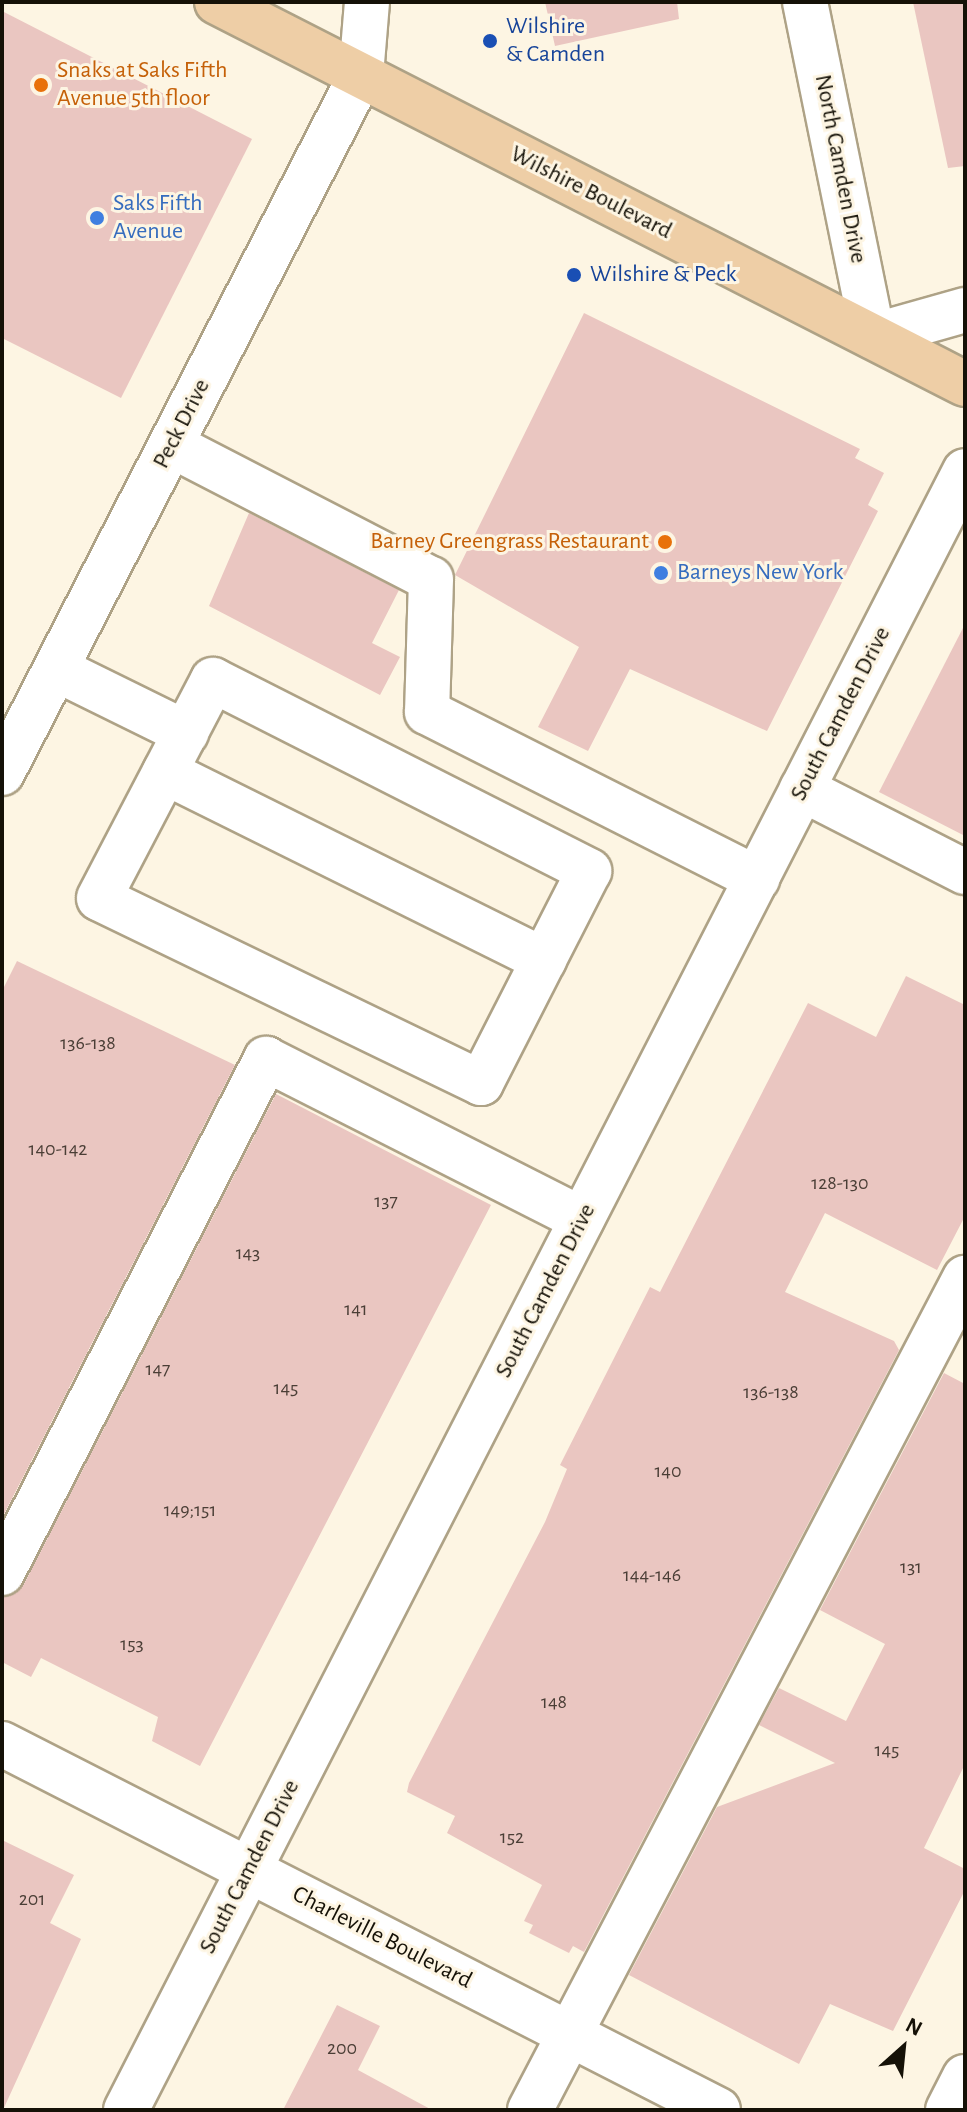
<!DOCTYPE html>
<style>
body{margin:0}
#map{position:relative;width:967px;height:2112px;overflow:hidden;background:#fdf5e3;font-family:"Alegreya Sans",sans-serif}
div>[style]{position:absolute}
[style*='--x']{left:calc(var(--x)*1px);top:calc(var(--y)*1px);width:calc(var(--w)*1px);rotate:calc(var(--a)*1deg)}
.building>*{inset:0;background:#eac6c1}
.roads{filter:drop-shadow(2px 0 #aea286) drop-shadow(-2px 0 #aea286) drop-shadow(0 2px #aea286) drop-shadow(0 -2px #aea286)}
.minor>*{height:44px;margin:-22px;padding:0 22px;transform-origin:22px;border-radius:22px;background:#fff}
.major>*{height:44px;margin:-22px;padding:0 22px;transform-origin:22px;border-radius:22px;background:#eecea6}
.dots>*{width:22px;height:22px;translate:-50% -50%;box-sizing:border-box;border:4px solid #fdf5e3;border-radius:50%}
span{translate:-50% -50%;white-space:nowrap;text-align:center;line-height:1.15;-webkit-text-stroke:6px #fdf5e3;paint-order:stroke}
.number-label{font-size:20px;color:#4a3e36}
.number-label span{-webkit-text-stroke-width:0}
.transit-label{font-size:24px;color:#164399}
.left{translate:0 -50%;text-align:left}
.food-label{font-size:24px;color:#c56008}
.right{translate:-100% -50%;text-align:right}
.street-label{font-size:24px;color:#151107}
.shop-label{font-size:24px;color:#366cbe}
.frame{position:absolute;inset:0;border:4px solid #151107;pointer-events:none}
.north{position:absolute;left:863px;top:2008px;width:80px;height:80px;-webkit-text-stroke:6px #fdf5e3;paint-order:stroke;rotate:27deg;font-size:22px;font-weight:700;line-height:32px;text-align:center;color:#151107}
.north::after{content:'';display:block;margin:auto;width:28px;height:36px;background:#151107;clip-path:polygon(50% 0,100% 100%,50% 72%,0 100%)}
</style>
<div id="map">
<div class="building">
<div style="clip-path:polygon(545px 2px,677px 2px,679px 19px,555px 46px)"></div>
<div style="clip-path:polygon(913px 2px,965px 2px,965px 166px,948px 168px)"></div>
<div style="clip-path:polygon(2px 11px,252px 139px,121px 398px,2px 338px)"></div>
<div style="clip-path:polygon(584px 313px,860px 449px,855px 458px,884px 473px,868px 505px,878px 511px,767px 731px,630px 669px,588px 751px,538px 727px,579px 647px,455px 575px)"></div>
<div style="clip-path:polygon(249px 513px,399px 590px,372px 643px,400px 657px,380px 695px,209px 606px)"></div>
<div style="clip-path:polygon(965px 624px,965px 836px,879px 792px)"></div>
<div style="clip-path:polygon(17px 961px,235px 1065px,2px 1518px,2px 991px)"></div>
<div style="clip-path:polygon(906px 976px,965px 1005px,965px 1216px,937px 1270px,825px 1213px,785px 1292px,894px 1341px,899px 1350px,584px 1952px,573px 1946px,569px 1953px,529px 1933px,533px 1925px,524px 1921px,542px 1885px,447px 1833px,455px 1816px,407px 1792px,409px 1783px,545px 1522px,567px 1469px,560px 1465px,650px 1287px,660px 1292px,808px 1003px,876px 1037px)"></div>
<div style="clip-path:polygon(276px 1094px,491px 1205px,200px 1766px,152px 1741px,158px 1717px,41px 1658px,31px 1677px,2px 1662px,2px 1598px,24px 1584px)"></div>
<div style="clip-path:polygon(944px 1373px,965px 1384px,965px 1764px,924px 1848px,965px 1869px,965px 1890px,893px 2031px,830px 2004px,799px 2064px,629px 1975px,717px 1807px,835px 1763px,759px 1725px,779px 1688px,846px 1721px,885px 1644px,820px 1610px)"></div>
<div style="clip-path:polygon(2px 1840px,74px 1875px,50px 1923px,81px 1939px,3px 2110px)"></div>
<div style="clip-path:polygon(337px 2005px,380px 2026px,358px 2070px,432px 2110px,283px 2110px)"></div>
</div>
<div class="roads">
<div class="minor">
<div style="--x:805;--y:2;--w:341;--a:78.5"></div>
<div style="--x:873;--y:336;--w:96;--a:-15.8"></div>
<div style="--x:171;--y:445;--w:292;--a:27.3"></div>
<div style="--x:431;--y:579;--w:133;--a:91.7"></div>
<div style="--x:427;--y:712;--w:370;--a:26.8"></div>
<div style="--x:56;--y:669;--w:145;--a:26.2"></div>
<div style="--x:213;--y:680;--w:422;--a:26.9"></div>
<div style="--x:589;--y:871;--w:238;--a:117"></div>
<div style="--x:481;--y:1083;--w:424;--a:-154.2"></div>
<div style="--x:99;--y:898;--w:246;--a:-62.4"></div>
<div style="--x:165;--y:772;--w:423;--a:26.4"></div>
<div style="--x:2;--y:773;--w:785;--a:-62.78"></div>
<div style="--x:361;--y:75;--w:73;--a:-85.3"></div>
<div style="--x:802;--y:789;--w:183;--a:27"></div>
<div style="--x:2;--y:1573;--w:578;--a:-62.81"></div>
<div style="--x:266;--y:1059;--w:354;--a:26.9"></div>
<div style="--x:2;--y:1744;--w:804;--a:27.07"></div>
<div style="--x:126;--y:2110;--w:1841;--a:-62.89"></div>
<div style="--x:530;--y:2110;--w:939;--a:-62.4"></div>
<div style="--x:948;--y:2110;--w:37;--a:-63"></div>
</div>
<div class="major">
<div style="--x:217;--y:2;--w:840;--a:27.05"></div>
</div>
</div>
<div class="dots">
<div style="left:490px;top:41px;background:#1a4fb4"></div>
<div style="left:41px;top:85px;background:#e8710a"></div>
<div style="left:97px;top:218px;background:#3f7fe0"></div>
<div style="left:574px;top:275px;background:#1a4fb4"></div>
<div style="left:665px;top:542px;background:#e8710a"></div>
<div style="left:661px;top:573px;background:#3f7fe0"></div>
</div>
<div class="number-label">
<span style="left:88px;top:1043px">136-138</span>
<span style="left:58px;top:1149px">140-142</span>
<span style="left:840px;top:1183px">128-130</span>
<span style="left:386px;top:1201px">137</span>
<span style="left:248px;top:1253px">143</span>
<span style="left:356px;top:1309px">141</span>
<span style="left:158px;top:1369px">147</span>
<span style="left:286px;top:1388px">145</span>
<span style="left:771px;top:1392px">136-138</span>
<span style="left:668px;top:1471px">140</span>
<span style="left:190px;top:1510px">149;151</span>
<span style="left:911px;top:1567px">131</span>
<span style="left:652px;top:1575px">144-146</span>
<span style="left:132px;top:1644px">153</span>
<span style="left:554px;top:1702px">148</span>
<span style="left:887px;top:1750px">145</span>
<span style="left:512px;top:1837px">152</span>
<span style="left:32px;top:1899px">201</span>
<span style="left:342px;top:2048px">200</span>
</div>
<div class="transit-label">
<span class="left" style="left:506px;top:41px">Wilshire<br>&amp; Camden</span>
<span class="left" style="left:590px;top:275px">Wilshire &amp; Peck</span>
</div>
<div class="food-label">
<span class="left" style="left:57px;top:85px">Snaks at Saks Fifth<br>Avenue 5th floor</span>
<span class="right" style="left:649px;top:542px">Barney Greengrass Restaurant</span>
</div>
<div class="street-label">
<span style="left:840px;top:169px;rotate:79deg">North Camden Drive</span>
<span style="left:591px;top:193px;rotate:27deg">Wilshire Boulevard</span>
<span style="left:182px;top:424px;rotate:-63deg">Peck Drive</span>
<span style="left:841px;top:714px;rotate:-63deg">South Camden Drive</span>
<span style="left:546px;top:1291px;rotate:-63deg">South Camden Drive</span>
<span style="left:250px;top:1867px;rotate:-63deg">South Camden Drive</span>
<span style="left:382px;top:1938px;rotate:27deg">Charleville Boulevard</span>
</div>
<div class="shop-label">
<span class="left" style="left:113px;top:218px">Saks Fifth<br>Avenue</span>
<span class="left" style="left:677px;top:573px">Barneys New York</span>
</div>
<div class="frame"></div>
<div class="north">N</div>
</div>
